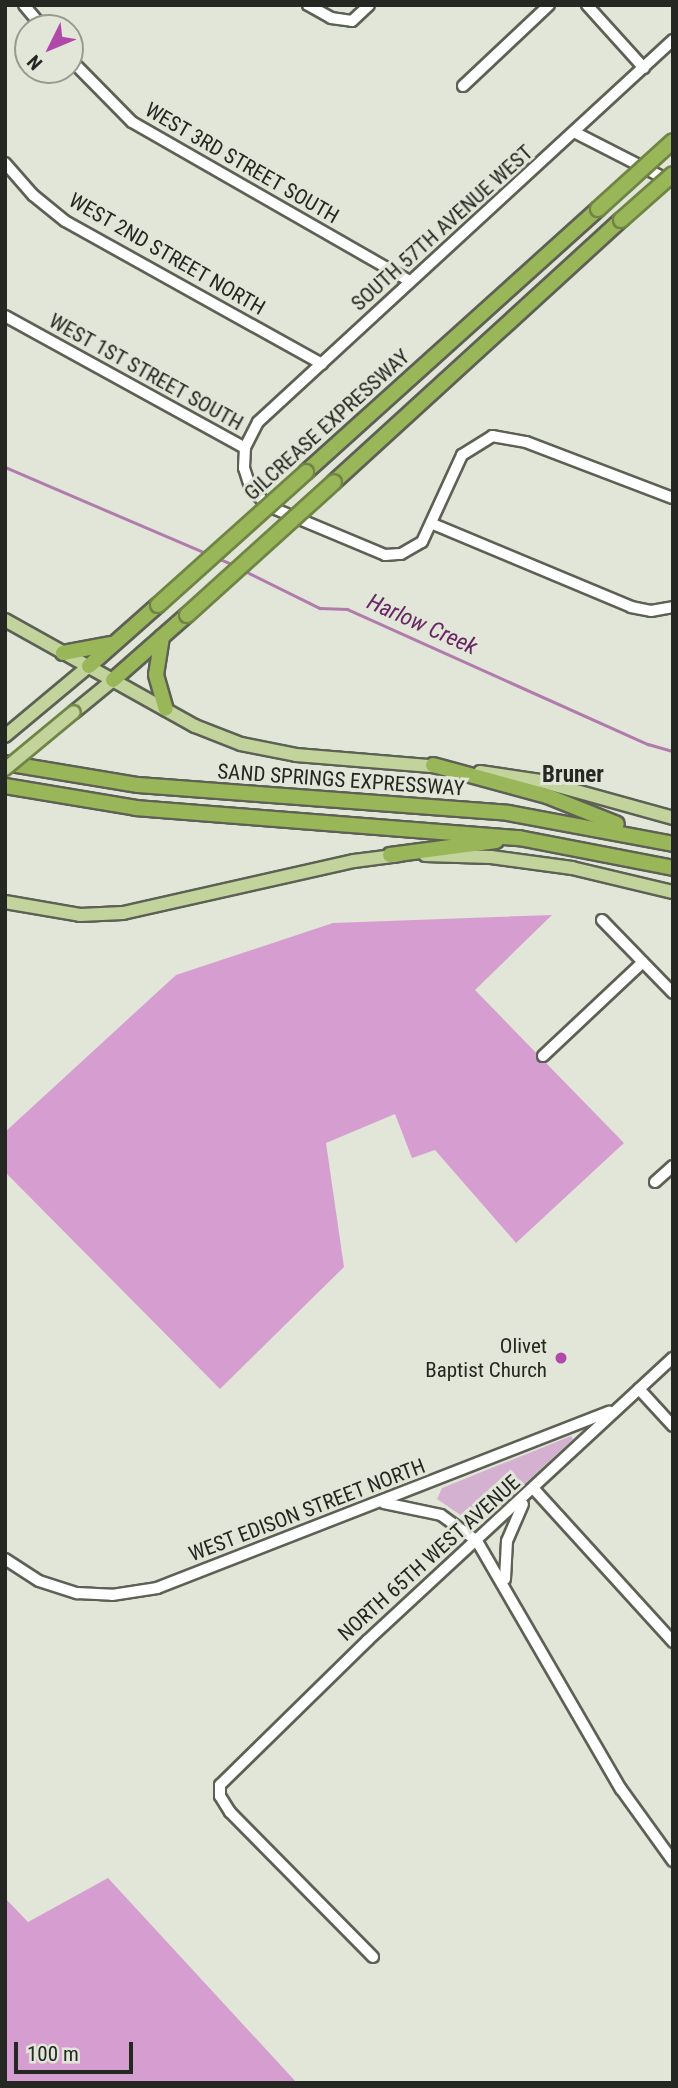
<!DOCTYPE html>
<style>
body{margin:0}
#map{position:relative;width:678px;height:2088px;overflow:hidden;background:#e1e6d8;font-family:"Roboto Condensed",sans-serif}
div>[style]{position:absolute}
[style*='--x']{left:calc(var(--x)*1px);top:calc(var(--y)*1px);width:calc(var(--w)*1px);rotate:calc(var(--a)*1deg)}
.green>*{inset:0;background:#d4b1d0}
.forest>*{inset:0;background:#d69ed0}
.stream>*{height:2.5px;margin:-1.25px;padding:0 1.25px;transform-origin:1.25px;border-radius:1.25px;background:#b17bac}
.roads{filter:drop-shadow(2px 0 #5d6155) drop-shadow(-2px 0 #5d6155) drop-shadow(0 2px #5d6155) drop-shadow(0 -2px #5d6155)}
.minor>*{height:10px;margin:-5px;padding:0 5px;transform-origin:5px;border-radius:5px;background:#fff}
.major>*{height:12px;margin:-6px;padding:0 6px;transform-origin:6px;border-radius:6px;background:#c2d49b}
.highway>*{height:14px;margin:-7px;padding:0 7px;transform-origin:7px;border-radius:7px;background:#99b758}
.bridges{filter:drop-shadow(2px 0 #708545) drop-shadow(-2px 0 #708545) drop-shadow(0 2px #708545) drop-shadow(0 -2px #708545)}
.major-bridge>*{height:12px;margin:-6px;padding:0 6px;transform-origin:6px;border-radius:6px;background:#c2d49b}
.highway-bridge>*{height:14px;margin:-7px;padding:0 7px;transform-origin:7px;border-radius:7px;background:#99b758}
.dots>*{width:19px;height:19px;translate:-50% -50%;box-sizing:border-box;border:4px solid #e1e6d8;border-radius:50%}
span{translate:-50% -50%;white-space:nowrap;text-align:center;line-height:1.15;-webkit-text-stroke:6px #e1e6d8;paint-order:stroke}
.street-label{font-size:21px;color:#252722}
.poi-label{font-size:21px;color:#252722}
.right{translate:-100% -50%;text-align:right}
.water-label{font-size:23px;color:#682664;font-style:italic}
.neighbourhood-label{font-size:23px;color:#252722;font-weight:700}
.frame{position:absolute;inset:0;border:7px solid #252722;pointer-events:none}
.north{position:absolute;left:14px;top:14px;width:70px;height:70px;box-sizing:border-box;background:#e1e6d8;border:2px solid #969a8f;border-radius:50%;rotate:227deg;font-size:19px;font-weight:700;line-height:28px;text-align:center;color:#252722}
.north::after{content:'';display:block;margin:auto;width:24px;height:32px;background:#b149ab;clip-path:polygon(50% 0,100% 100%,50% 72%,0 100%)}
.scale{position:absolute;left:14px;top:2042px;width:119px;height:32px;box-sizing:border-box;border:4px solid #252722;border-top:0;padding-left:9px;font-size:21px;line-height:24px;white-space:nowrap;color:#252722;-webkit-text-stroke:5px #e1e6d8;paint-order:stroke}
</style>
<div id="map">
<div class="green">
<div style="clip-path:polygon(571px 1436px,573px 1439px,478px 1527px,437px 1499px,442px 1488px)"></div>
</div>
<div class="forest">
<div style="clip-path:polygon(552px 915px,475px 990px,624px 1143px,516px 1243px,435px 1150px,412px 1158px,395px 1114px,326px 1143px,344px 1267px,220px 1389px,5px 1172px,5px 1132px,176px 975px,333px 923px)"></div>
<div style="clip-path:polygon(108px 1878px,297px 2083px,5px 2083px,5px 1898px,28px 1922px)"></div>
</div>
<div class="stream">
<div style="--x:5;--y:467;--w:221;--a:23.2"></div>
<div style="--x:217;--y:558;--w:18;--a:22"></div>
<div style="--x:243;--y:570;--w:86;--a:26.3"></div>
<div style="--x:320;--y:608;--w:27;--a:2"></div>
<div style="--x:347;--y:609;--w:330;--a:24.2"></div>
<div style="--x:648;--y:744;--w:26;--a:16"></div>
</div>
<div class="roads">
<div class="minor">
<div style="--x:24;--y:5;--w:30;--a:50"></div>
<div style="--x:308;--y:5;--w:26;--a:29"></div>
<div style="--x:331;--y:18;--w:21;--a:8"></div>
<div style="--x:352;--y:21;--w:23;--a:-43"></div>
<div style="--x:587;--y:5;--w:85;--a:47.9"></div>
<div style="--x:673;--y:40;--w:564;--a:137.37"></div>
<div style="--x:258;--y:422;--w:29;--a:117"></div>
<div style="--x:245;--y:448;--w:20;--a:93"></div>
<div style="--x:244;--y:468;--w:20;--a:72"></div>
<div style="--x:250;--y:487;--w:26;--a:47"></div>
<div style="--x:268;--y:506;--w:127;--a:22.7"></div>
<div style="--x:385;--y:555;--w:16;--a:-4"></div>
<div style="--x:401;--y:554;--w:24;--a:-30"></div>
<div style="--x:422;--y:542;--w:96;--a:-65.3"></div>
<div style="--x:462;--y:455;--w:36;--a:-32"></div>
<div style="--x:492;--y:436;--w:35;--a:10"></div>
<div style="--x:526;--y:442;--w:157;--a:20.9"></div>
<div style="--x:70;--y:59;--w:88;--a:45.5"></div>
<div style="--x:132;--y:122;--w:320;--a:29.8"></div>
<div style="--x:463;--y:86;--w:118;--a:-43.3"></div>
<div style="--x:576;--y:133;--w:106;--a:27.1"></div>
<div style="--x:5;--y:163;--w:43;--a:48.8"></div>
<div style="--x:33;--y:195;--w:41;--a:39.1"></div>
<div style="--x:65;--y:221;--w:294;--a:29.1"></div>
<div style="--x:5;--y:316;--w:274;--a:28.8"></div>
<div style="--x:433;--y:524;--w:215;--a:22.7"></div>
<div style="--x:631;--y:607;--w:20;--a:11"></div>
<div style="--x:651;--y:611;--w:22;--a:-10"></div>
<div style="--x:602;--y:920;--w:102;--a:45.8"></div>
<div style="--x:543;--y:1056;--w:137;--a:-43.2"></div>
<div style="--x:655;--y:1182;--w:24;--a:-42"></div>
<div style="--x:639;--y:1389;--w:50;--a:47.4"></div>
<div style="--x:534;--y:1489;--w:207;--a:47.7"></div>
<div style="--x:384;--y:1503;--w:58;--a:11.9"></div>
<div style="--x:441;--y:1515;--w:44;--a:35.8"></div>
<div style="--x:477;--y:1541;--w:287;--a:59.9"></div>
<div style="--x:621;--y:1789;--w:89;--a:54.2"></div>
<div style="--x:5;--y:1559;--w:40;--a:32.9"></div>
<div style="--x:39;--y:1581;--w:40;--a:18"></div>
<div style="--x:77;--y:1593;--w:35;--a:3"></div>
<div style="--x:112;--y:1595;--w:46;--a:-8.8"></div>
<div style="--x:157;--y:1588;--w:486;--a:-21.3"></div>
<div style="--x:505;--y:1579;--w:38;--a:-87"></div>
<div style="--x:507;--y:1541;--w:40;--a:-66.6"></div>
<div style="--x:373;--y:1957;--w:204;--a:-134.6"></div>
<div style="--x:230;--y:1812;--w:19;--a:-122"></div>
<div style="--x:220;--y:1796;--w:11;--a:-90"></div>
<div style="--x:220;--y:1785;--w:207;--a:-44.4"></div>
<div style="--x:368;--y:1640;--w:415;--a:-42.8"></div>
</div>
<div class="major">
<div style="--x:5;--y:620;--w:218;--a:29.2"></div>
<div style="--x:195;--y:726;--w:49;--a:21.4"></div>
<div style="--x:241;--y:744;--w:56;--a:11.3"></div>
<div style="--x:296;--y:755;--w:145;--a:4.7"></div>
<div style="--x:74;--y:712;--w:50;--a:-39.4"></div>
<div style="--x:5;--y:736;--w:109;--a:-39.8"></div>
<div style="--x:480;--y:772;--w:61;--a:8.5"></div>
<div style="--x:540;--y:781;--w:138;--a:15.5"></div>
<div style="--x:425;--y:855;--w:66;--a:1.7"></div>
<div style="--x:491;--y:857;--w:82;--a:7.7"></div>
<div style="--x:572;--y:868;--w:104;--a:13.4"></div>
<div style="--x:5;--y:902;--w:76;--a:9.8"></div>
<div style="--x:80;--y:915;--w:43;--a:-2.7"></div>
<div style="--x:123;--y:913;--w:237;--a:-12.7"></div>
<div style="--x:354;--y:861;--w:46;--a:-7.4"></div>
</div>
<div class="highway">
<div style="--x:306;--y:472;--w:393;--a:-42"></div>
<div style="--x:334;--y:482;--w:389;--a:-42.4"></div>
<div style="--x:162;--y:637;--w:38;--a:99"></div>
<div style="--x:156;--y:675;--w:35;--a:74"></div>
<div style="--x:63;--y:653;--w:49;--a:-10.6"></div>
<div style="--x:89;--y:666;--w:92;--a:-41.5"></div>
<div style="--x:113;--y:680;--w:98;--a:-41.3"></div>
<div style="--x:5;--y:763;--w:135;--a:9.4"></div>
<div style="--x:138;--y:785;--w:371;--a:4.3"></div>
<div style="--x:508;--y:813;--w:168;--a:10.6"></div>
<div style="--x:433;--y:765;--w:118;--a:15.2"></div>
<div style="--x:547;--y:796;--w:75;--a:21.8"></div>
<div style="--x:5;--y:786;--w:133;--a:9.5"></div>
<div style="--x:136;--y:808;--w:384;--a:4.5"></div>
<div style="--x:519;--y:838;--w:157;--a:11"></div>
<div style="--x:390;--y:855;--w:107;--a:-7.5"></div>
</div>
</div>
<div class="bridges">
<div class="major-bridge">
<div style="--x:5;--y:769;--w:89;--a:-39.6"></div>
</div>
<div class="highway-bridge">
<div style="--x:598;--y:209;--w:101;--a:-42.2"></div>
<div style="--x:621;--y:220;--w:69;--a:-41.5"></div>
<div style="--x:158;--y:605;--w:199;--a:-41.9"></div>
<div style="--x:187;--y:615;--w:198;--a:-42.1"></div>
</div>
</div>
<div class="dots">
<div style="left:561px;top:1358px;background:#b149ab"></div>
</div>
<div class="street-label">
<span style="left:242px;top:163px;rotate:30deg">WEST 3RD STREET SOUTH</span>
<span style="left:442px;top:228px;rotate:-42deg">SOUTH 57TH AVENUE WEST</span>
<span style="left:167px;top:254px;rotate:30deg">WEST 2ND STREET NORTH</span>
<span style="left:146px;top:372px;rotate:29deg">WEST 1ST STREET SOUTH</span>
<span style="left:327px;top:425px;rotate:-42deg">GILCREASE EXPRESSWAY</span>
<span style="left:341px;top:780px;rotate:4deg">SAND SPRINGS EXPRESSWAY</span>
<span style="left:307px;top:1510px;rotate:-21deg">WEST EDISON STREET NORTH</span>
<span style="left:429px;top:1558px;rotate:-42deg">NORTH 65TH WEST AVENUE</span>
</div>
<div class="poi-label">
<span class="right" style="left:547px;top:1358px">Olivet<br>Baptist Church</span>
</div>
<div class="water-label">
<span style="left:422px;top:625px;rotate:24deg">Harlow Creek</span>
</div>
<div class="neighbourhood-label">
<span style="left:573px;top:775px">Bruner</span>
</div>
<div class="frame"></div>
<div class="north">N</div>
<div class="scale">100 m</div>
</div>
